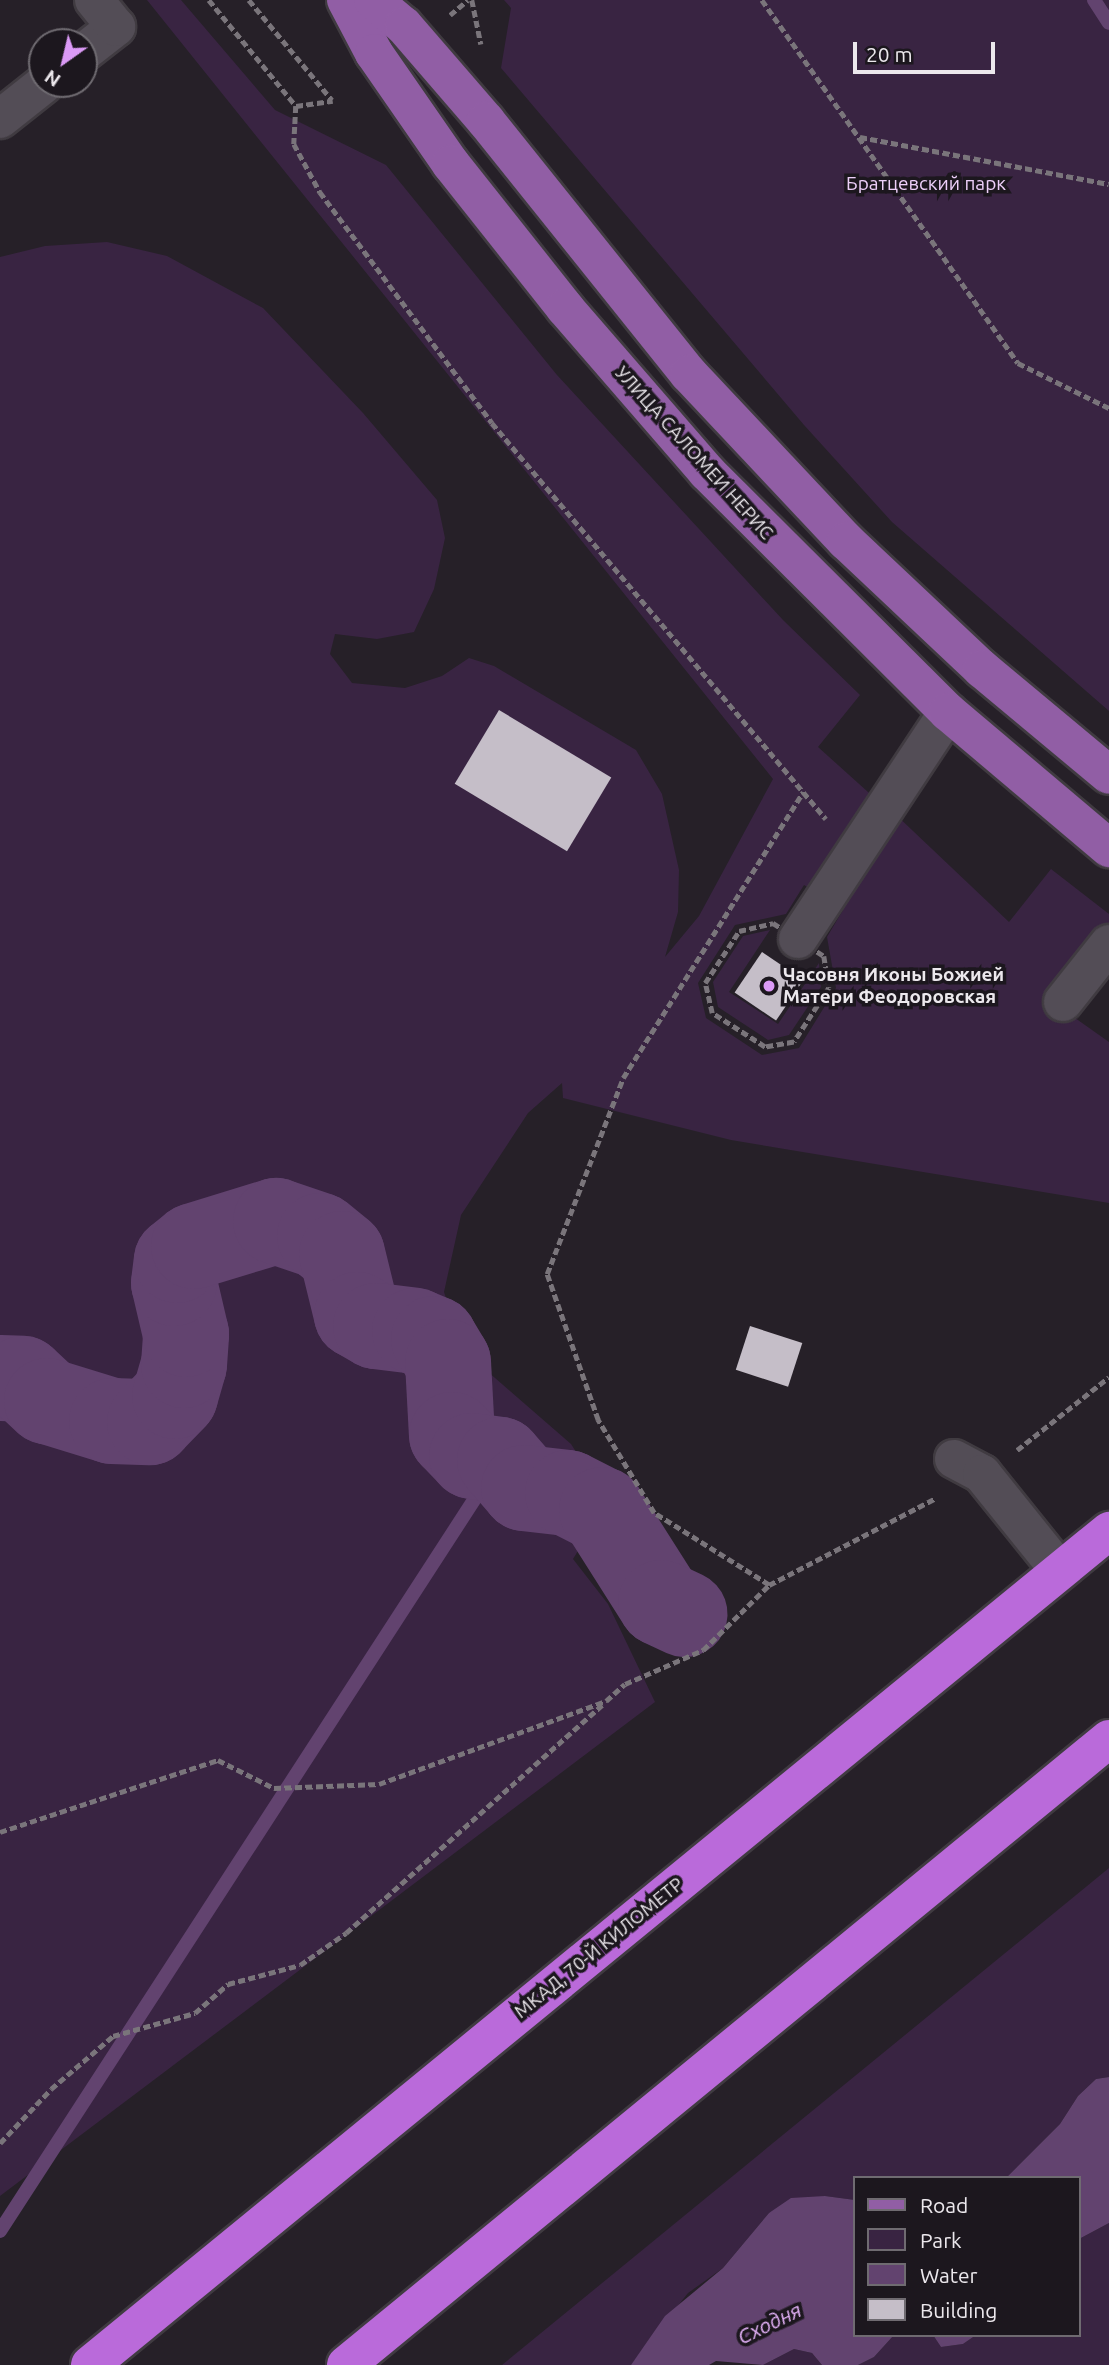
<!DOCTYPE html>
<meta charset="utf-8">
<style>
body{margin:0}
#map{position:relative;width:1109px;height:2365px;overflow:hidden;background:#262028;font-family:Ubuntu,sans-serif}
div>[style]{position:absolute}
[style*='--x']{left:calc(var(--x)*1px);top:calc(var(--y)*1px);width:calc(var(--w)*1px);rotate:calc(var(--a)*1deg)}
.green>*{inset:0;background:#392442}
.water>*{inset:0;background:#62436f}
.stream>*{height:14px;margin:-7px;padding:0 7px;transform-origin:7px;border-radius:7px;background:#62436f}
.river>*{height:86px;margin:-43px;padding:0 43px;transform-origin:43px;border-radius:43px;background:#62436f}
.building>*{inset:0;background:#c5bec8;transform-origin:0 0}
.path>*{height:4.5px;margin-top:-2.25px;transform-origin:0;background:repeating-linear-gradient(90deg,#7a757b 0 7px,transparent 0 10.5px)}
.roads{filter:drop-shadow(2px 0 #403b41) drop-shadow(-2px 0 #403b41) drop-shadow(0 2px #403b41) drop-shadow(0 -2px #403b41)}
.minor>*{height:38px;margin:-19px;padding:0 19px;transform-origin:19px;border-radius:19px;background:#534d56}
.major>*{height:38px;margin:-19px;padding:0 19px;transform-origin:19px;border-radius:19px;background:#915ea5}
.highway>*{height:38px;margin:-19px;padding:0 19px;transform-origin:19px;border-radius:19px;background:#ba6ada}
.dots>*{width:19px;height:19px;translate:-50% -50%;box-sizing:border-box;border:4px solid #1c171e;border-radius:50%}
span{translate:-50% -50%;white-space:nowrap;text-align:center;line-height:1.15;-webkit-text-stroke:7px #1c171e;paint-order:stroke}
.park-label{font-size:19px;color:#edcff9}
.street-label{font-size:19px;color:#ece8ed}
.poi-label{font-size:19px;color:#ece8ed;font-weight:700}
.left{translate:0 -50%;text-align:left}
.water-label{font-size:21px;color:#e5b3fa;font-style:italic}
.legend{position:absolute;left:853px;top:2176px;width:228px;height:161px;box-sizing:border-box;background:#1c171e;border:2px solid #6f6b71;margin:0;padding:9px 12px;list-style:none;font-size:21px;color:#ece8ed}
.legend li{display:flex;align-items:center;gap:14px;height:35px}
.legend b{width:35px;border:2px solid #6f6b71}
.north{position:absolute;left:28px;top:28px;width:70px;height:70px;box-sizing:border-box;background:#1c171e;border:2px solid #6f6b71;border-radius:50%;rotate:214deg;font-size:19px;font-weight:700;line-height:28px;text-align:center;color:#ece8ed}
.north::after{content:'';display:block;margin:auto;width:24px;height:32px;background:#db9af6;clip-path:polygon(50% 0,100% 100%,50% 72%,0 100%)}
.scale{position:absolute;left:853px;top:42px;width:142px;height:32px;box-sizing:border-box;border:4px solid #ece8ed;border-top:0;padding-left:9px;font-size:21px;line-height:24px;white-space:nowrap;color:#ece8ed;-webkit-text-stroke:5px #1c171e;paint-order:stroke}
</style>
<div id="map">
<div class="green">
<div style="clip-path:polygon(147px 0,181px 0,275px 110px,386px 165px,557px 375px,783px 620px,860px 695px,818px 747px,878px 801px,818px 893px,804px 885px,786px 914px,735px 925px,698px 983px,706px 1018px,762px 1055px,799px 1048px,836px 988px,827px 937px,843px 910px,831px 902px,893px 812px,1009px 922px,1051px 869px,1109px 914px,1109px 923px,1051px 1001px,1109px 1042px,1109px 1203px,731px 1140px,563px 1098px,562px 1083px,528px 1113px,461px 1215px,444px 1292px,464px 1351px,571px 1444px,594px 1480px,595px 1523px,573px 1559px,608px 1604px,655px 1702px,0 2196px,0 257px,45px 246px,107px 242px,167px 256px,263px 308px,363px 413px,437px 500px,445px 538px,434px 589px,414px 632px,377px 639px,335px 634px,330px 654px,352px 683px,405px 688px,442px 676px,469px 658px,494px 666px,636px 750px,662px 794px,679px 870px,678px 912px,665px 957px,699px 916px,773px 779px)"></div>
<div style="clip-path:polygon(504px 0,1109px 0,1109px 711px,892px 522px,804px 425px,501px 68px,511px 8px)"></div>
<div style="clip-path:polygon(770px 930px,729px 992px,778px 1024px,819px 963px,821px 987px,789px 1035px,768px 1040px,718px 1007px,713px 982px,743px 936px)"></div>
<div style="clip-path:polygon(1109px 1868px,1109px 2077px,1096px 2079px,1078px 2096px,1060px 2124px,1006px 2178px,855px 2178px,855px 2200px,825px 2196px,769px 2213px,723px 2268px,688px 2293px,631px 2365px,502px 2365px)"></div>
<div style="clip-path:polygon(1109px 2223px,1109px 2365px,858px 2365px,874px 2357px,894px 2335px,933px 2335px,941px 2347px,963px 2344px,976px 2335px,1079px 2335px,1079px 2239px)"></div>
<div style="clip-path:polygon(794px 2349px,812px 2353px,822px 2365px,763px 2365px)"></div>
</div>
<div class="water">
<div style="clip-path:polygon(1109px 2077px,1109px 2223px,1079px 2239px,1079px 2178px,1006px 2178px,1060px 2124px,1078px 2096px,1096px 2079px)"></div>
<div style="clip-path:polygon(825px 2196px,855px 2200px,855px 2335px,894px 2335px,874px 2357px,858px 2365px,822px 2365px,812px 2353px,794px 2349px,763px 2365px,716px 2361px,709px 2365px,631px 2365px,665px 2316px,723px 2268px,769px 2213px,791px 2198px)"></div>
<div style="clip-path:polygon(933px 2335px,976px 2335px,963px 2344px,941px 2347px)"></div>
</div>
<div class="stream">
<div style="--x:1094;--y:0;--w:27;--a:57"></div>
<div style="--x:0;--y:2231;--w:919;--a:-57.04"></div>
</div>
<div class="river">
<div style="--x:0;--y:1378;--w:23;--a:2"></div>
<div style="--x:23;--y:1379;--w:33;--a:43"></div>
<div style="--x:47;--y:1401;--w:68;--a:17.1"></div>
<div style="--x:112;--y:1421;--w:38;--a:2"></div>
<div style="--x:150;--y:1422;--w:36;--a:-46"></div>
<div style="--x:175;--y:1396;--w:32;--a:-74"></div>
<div style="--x:184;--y:1365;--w:31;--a:-86"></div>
<div style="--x:186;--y:1334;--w:52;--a:-103.2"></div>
<div style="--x:174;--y:1283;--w:23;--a:-83"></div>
<div style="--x:177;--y:1260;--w:22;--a:-39"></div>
<div style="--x:194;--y:1246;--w:86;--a:-17"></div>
<div style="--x:276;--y:1221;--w:46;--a:18.8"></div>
<div style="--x:320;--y:1236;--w:28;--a:39"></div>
<div style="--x:342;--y:1254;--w:63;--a:76.2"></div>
<div style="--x:357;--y:1315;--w:22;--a:30"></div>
<div style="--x:376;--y:1326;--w:39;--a:7"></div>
<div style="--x:415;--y:1331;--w:21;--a:23"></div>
<div style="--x:434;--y:1339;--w:27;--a:59"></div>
<div style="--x:448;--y:1362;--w:73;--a:86.9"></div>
<div style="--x:452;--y:1435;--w:29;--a:46"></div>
<div style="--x:472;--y:1456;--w:28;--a:8"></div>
<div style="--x:500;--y:1460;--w:37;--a:49"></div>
<div style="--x:524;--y:1488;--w:44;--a:6.5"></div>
<div style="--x:568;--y:1493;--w:38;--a:27"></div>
<div style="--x:602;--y:1510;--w:110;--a:57.6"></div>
<div style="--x:661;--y:1603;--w:26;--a:25"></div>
</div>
<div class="building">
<div style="left:499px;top:710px;width:131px;height:86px;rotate:31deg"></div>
<div style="left:762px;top:952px;width:50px;height:49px;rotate:34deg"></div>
<div style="left:750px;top:1326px;width:55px;height:46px;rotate:18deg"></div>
</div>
<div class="path">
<div style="--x:209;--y:0;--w:137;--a:50.6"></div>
<div style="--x:296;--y:106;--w:37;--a:-8"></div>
<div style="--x:249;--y:0;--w:130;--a:50.3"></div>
<div style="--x:472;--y:0;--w:45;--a:78.4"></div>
<div style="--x:762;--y:0;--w:444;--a:54.8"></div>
<div style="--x:1018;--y:363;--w:102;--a:26.3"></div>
<div style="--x:450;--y:15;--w:23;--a:-40"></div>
<div style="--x:296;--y:106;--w:38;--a:93"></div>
<div style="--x:294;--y:144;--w:55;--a:61.6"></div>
<div style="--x:320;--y:192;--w:288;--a:53.3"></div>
<div style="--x:492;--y:423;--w:518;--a:49.85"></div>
<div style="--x:860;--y:137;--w:253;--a:10.7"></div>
<div style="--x:773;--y:923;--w:61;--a:32.9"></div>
<div style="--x:824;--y:956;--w:32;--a:81"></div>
<div style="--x:829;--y:988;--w:64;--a:122.9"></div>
<div style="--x:794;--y:1042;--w:29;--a:170"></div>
<div style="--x:765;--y:1047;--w:63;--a:-147.3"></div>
<div style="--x:712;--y:1013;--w:31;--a:-103"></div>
<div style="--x:705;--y:983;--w:62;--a:-56.8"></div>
<div style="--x:739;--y:931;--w:35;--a:-13"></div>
<div style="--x:1017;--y:1450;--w:117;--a:-38.4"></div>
<div style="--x:769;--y:1585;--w:136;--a:-147.9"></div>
<div style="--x:654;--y:1513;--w:109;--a:-121.1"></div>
<div style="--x:598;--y:1420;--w:155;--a:-109.3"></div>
<div style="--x:547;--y:1274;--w:210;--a:-68.8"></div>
<div style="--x:623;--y:1078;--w:338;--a:-57.8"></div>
<div style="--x:0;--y:1832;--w:230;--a:-18.3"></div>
<div style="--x:218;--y:1760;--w:63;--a:26.6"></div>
<div style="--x:274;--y:1788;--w:105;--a:-2.2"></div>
<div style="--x:379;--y:1784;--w:242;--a:-20.1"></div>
<div style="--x:606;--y:1701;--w:25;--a:-42"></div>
<div style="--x:625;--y:1684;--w:85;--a:-23.6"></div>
<div style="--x:703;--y:1650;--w:93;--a:-44.6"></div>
<div style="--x:769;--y:1585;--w:186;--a:-27.5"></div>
<div style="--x:0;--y:2143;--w:74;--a:-46.6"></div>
<div style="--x:51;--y:2089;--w:82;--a:-40.5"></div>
<div style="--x:113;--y:2036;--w:85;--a:-15.7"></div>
<div style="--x:195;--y:2013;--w:44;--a:-41.3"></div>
<div style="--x:228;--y:1984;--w:74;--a:-14.8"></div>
<div style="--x:300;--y:1965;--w:56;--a:-34.8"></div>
<div style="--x:346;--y:1933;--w:343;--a:-41.7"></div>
</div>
<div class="roads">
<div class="minor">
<div style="--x:84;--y:52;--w:41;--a:-38"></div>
<div style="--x:116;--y:27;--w:35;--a:-129"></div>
<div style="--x:0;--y:119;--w:56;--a:-38.5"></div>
<div style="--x:798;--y:939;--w:272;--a:-56.5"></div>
<div style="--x:1063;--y:1002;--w:74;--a:-51.6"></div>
<div style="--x:954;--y:1459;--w:32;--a:28"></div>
<div style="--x:982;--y:1474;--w:124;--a:51.2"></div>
</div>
<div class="major">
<div style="--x:346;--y:0;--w:60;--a:62.2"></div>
<div style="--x:374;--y:53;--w:135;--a:55.3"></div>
<div style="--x:451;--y:164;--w:184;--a:51.6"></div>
<div style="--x:565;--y:308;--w:217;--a:49.1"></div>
<div style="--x:707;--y:472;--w:340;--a:44.9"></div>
<div style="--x:948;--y:712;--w:211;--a:40.2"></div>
<div style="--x:373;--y:0;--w:40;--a:40"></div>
<div style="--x:404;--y:26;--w:125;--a:49.2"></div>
<div style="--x:486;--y:121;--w:324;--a:51.3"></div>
<div style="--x:689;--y:374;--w:229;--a:46.8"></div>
<div style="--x:846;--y:541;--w:187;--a:43.3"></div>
<div style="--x:982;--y:669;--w:165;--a:39.8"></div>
</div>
<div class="highway">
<div style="--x:90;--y:2365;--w:1317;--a:-39.3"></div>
<div style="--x:346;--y:2365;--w:987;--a:-39.37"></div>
</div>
</div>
<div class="dots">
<div style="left:769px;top:986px;background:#db9af6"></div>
</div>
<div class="park-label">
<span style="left:926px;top:184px">Братцевский парк</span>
</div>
<div class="street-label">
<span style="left:694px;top:453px;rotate:48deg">УЛИЦА САЛОМЕИ НЕРИС</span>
<span style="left:599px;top:1948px;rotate:-39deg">МКАД, 70-Й КИЛОМЕТР</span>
</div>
<div class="poi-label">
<span class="left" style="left:783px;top:986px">Часовня Иконы Божией<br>Матери Феодоровская</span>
</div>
<div class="water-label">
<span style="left:769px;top:2323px;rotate:-26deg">Сходня</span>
</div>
<ul class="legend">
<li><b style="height:9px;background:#915ea5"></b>Road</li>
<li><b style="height:19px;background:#392442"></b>Park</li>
<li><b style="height:19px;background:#62436f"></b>Water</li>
<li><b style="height:19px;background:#c5bec8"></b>Building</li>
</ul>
<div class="north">N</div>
<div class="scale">20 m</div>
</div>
